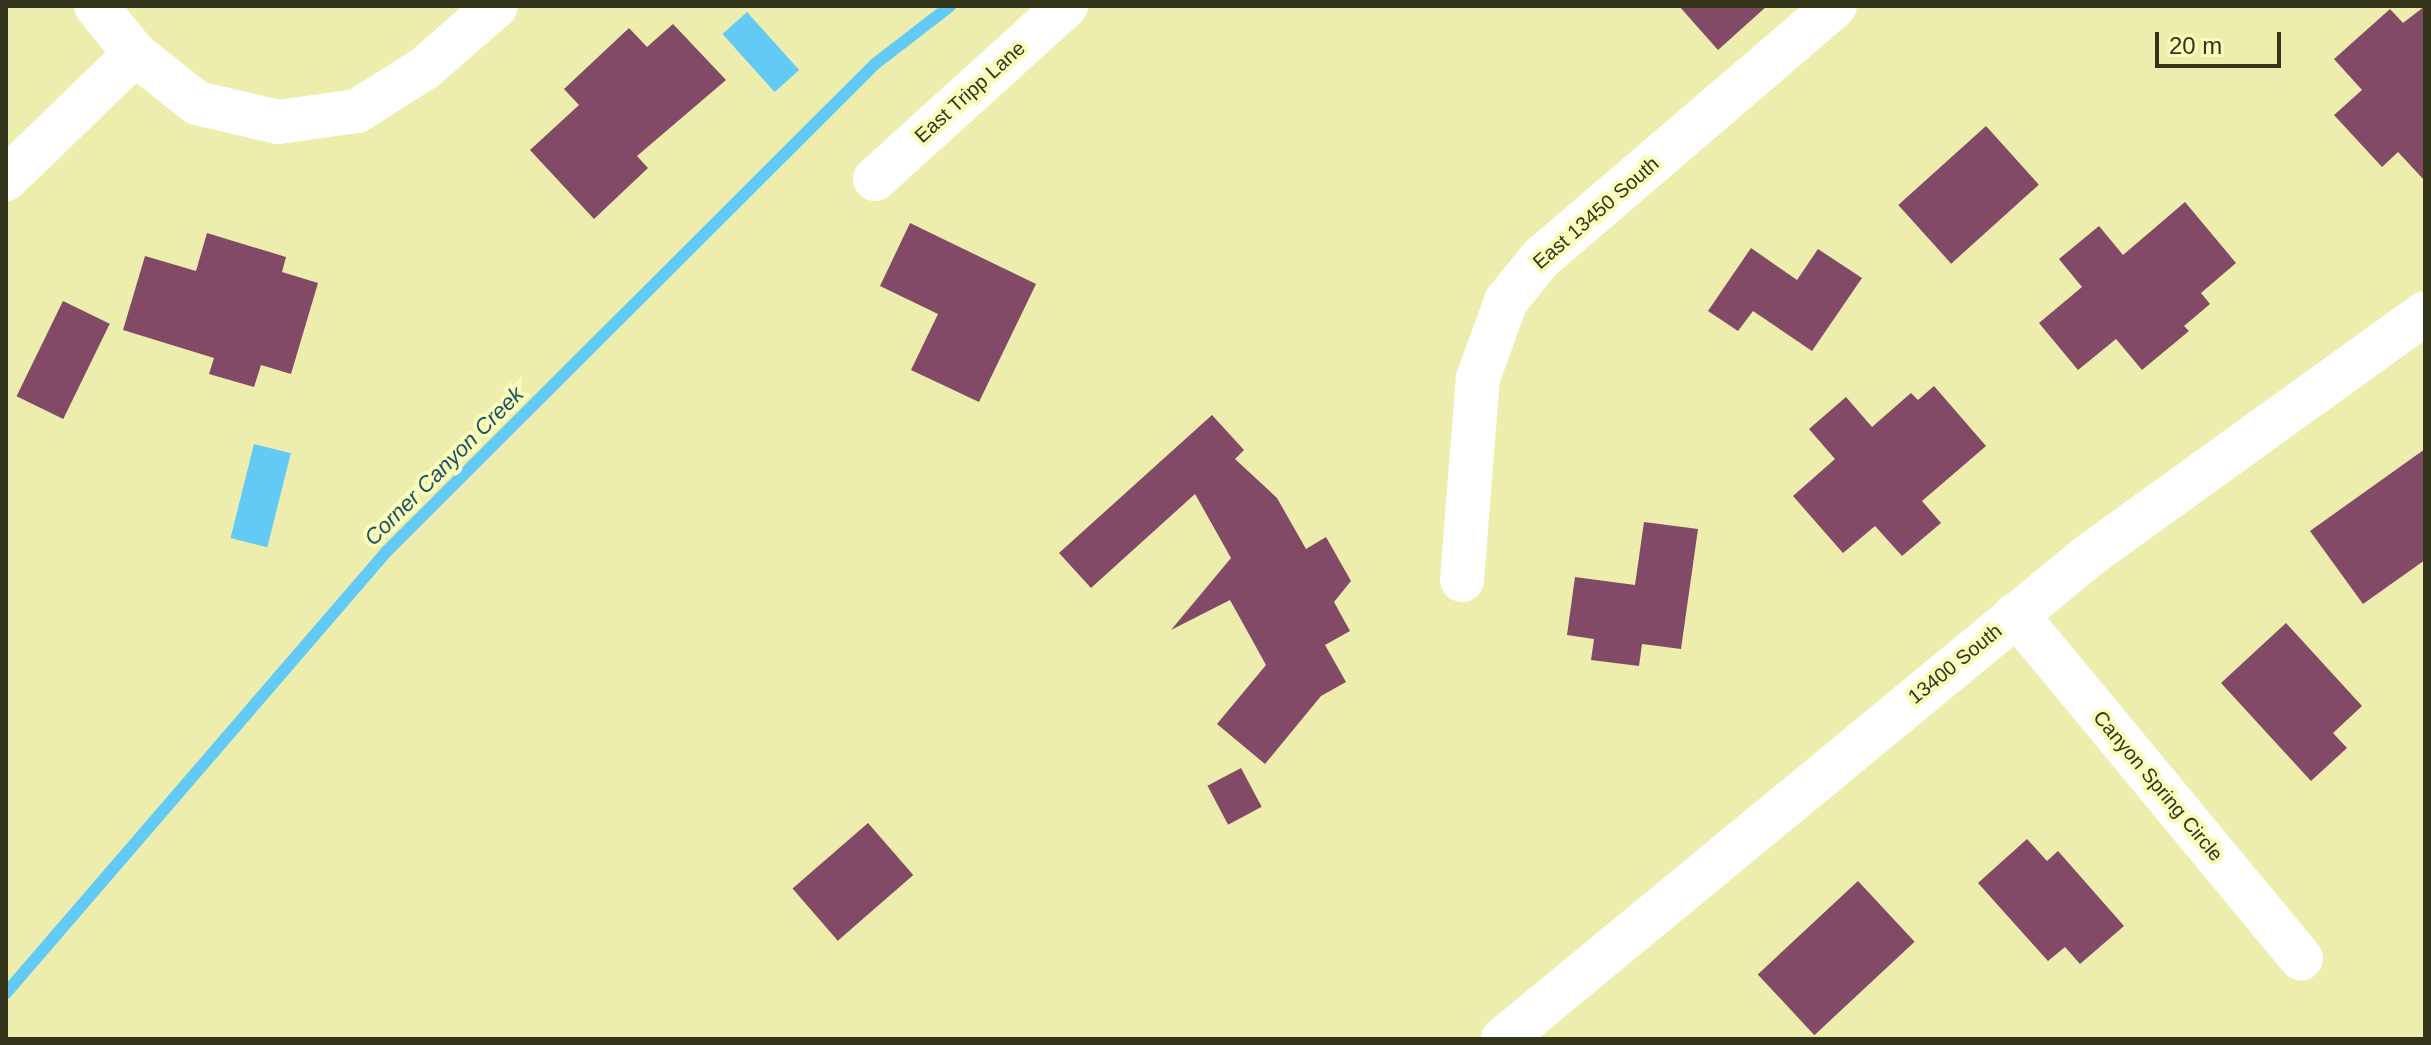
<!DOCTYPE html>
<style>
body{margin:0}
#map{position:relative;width:2431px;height:1045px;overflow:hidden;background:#edeead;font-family:Helvetica,sans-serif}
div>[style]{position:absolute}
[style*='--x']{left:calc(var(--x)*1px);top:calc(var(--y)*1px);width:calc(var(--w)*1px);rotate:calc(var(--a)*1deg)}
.water>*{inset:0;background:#63caf6;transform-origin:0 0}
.stream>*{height:12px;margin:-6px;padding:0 6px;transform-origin:6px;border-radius:6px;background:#63caf6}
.building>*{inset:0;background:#824a66;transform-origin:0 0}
.minor>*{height:44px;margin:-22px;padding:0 22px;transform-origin:22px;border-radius:22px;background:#fff}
span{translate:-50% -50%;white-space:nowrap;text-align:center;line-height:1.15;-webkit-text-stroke:8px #fafcb9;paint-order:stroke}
.street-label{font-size:20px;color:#34341a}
.water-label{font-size:22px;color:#195269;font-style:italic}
.frame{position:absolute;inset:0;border:8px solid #34341a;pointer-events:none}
.scale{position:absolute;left:2155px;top:32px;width:126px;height:36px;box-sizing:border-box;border:4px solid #34341a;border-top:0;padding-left:10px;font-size:24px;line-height:28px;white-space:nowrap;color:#34341a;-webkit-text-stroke:6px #fafcb9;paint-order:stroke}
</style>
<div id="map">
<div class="water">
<div style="left:747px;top:12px;width:78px;height:33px;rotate:48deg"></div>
<div style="left:254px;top:444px;width:38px;height:97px;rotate:14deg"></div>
</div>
<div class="stream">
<div style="--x:6;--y:993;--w:584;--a:-49.24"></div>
<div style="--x:387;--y:551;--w:689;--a:-44.94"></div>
<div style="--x:875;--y:64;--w:95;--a:-37.7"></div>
</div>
<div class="building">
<div style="clip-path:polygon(1679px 6px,1767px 6px,1718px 50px)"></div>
<div style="clip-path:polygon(2425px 6px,2425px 181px,2398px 152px,2382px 167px,2334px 115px,2362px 90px,2334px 59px,2390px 9px,2403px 23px)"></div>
<div style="clip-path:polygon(673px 24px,726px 80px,637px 156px,648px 168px,594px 219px,530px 150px,579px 105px,564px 89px,629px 28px,647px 47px)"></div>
<div style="left:1986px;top:126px;width:79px;height:118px;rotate:48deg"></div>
<div style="clip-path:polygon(2185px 202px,2236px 263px,2201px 293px,2210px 304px,2184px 326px,2189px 331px,2142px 370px,2116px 339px,2078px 370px,2039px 323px,2082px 287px,2059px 259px,2099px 226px,2123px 255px)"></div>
<div style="clip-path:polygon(910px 223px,1036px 284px,979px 402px,911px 370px,938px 314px,880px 286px)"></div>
<div style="clip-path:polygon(207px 233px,286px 257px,282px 272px,318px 283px,291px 374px,261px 365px,254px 387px,209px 374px,214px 358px,123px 330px,145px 256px,196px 271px)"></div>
<div style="clip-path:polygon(1751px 248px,1797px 280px,1818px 249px,1862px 278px,1812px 351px,1753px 311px,1738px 331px,1708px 311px)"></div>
<div style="left:63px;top:301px;width:52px;height:106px;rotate:26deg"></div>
<div style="clip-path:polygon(1934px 386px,1986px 446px,1922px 501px,1941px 523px,1902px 556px,1875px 526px,1843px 553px,1793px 496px,1835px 459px,1809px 429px,1846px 397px,1872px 427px,1911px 393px,1918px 400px)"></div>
<div style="clip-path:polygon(1212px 415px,1244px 450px,1235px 459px,1277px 498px,1306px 549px,1326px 537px,1351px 581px,1334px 602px,1350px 631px,1325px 645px,1346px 682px,1321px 696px,1265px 764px,1217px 724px,1266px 665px,1230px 600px,1171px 630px,1231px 558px,1195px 494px,1091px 588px,1059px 553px)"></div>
<div style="clip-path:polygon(2425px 449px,2425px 560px,2363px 604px,2310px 531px)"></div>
<div style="clip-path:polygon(1644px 522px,1698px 529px,1681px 649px,1642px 644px,1639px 666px,1591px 660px,1594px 639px,1567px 635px,1575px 577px,1635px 585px)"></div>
<div style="clip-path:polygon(2286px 623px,2362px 706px,2333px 733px,2347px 748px,2311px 781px,2221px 683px)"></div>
<div style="left:1241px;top:768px;width:44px;height:38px;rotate:62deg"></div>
<div style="left:868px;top:823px;width:69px;height:100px;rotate:49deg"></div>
<div style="clip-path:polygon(2027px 839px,2047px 861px,2058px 851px,2124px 926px,2080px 964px,2065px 947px,2048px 961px,1978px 883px)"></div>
<div style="left:1858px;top:881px;width:83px;height:137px;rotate:47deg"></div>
</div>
<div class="minor">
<div style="--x:96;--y:6;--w:62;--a:50.9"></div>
<div style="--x:135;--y:54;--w:79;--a:38.3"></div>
<div style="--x:197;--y:103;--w:83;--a:13.2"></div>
<div style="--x:278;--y:122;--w:80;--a:-7.9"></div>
<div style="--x:357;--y:111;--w:80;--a:-32.3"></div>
<div style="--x:425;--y:68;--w:94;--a:-41.1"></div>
<div style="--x:6;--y:179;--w:180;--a:-44.1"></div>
<div style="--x:875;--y:179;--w:258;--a:-42.2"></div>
<div style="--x:1462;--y:580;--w:203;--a:-85.5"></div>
<div style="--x:1478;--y:378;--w:82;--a:-70"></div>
<div style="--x:1506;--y:301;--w:55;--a:-50.9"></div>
<div style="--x:1541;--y:258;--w:387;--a:-40.6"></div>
<div style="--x:2016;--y:614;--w:447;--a:50.4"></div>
<div style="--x:1503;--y:1039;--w:762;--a:-39.52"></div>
<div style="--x:2091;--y:554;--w:412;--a:-35.8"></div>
</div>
<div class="street-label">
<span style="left:970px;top:92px;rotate:-42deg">East Tripp Lane</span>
<span style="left:1596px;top:213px;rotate:-41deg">East 13450 South</span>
<span style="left:1955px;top:664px;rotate:-39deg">13400 South</span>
<span style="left:2158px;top:786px;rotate:50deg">Canyon Spring Circle</span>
</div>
<div class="water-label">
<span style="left:444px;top:466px;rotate:-45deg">Corner Canyon Creek</span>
</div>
<div class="frame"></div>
<div class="scale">20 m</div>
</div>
